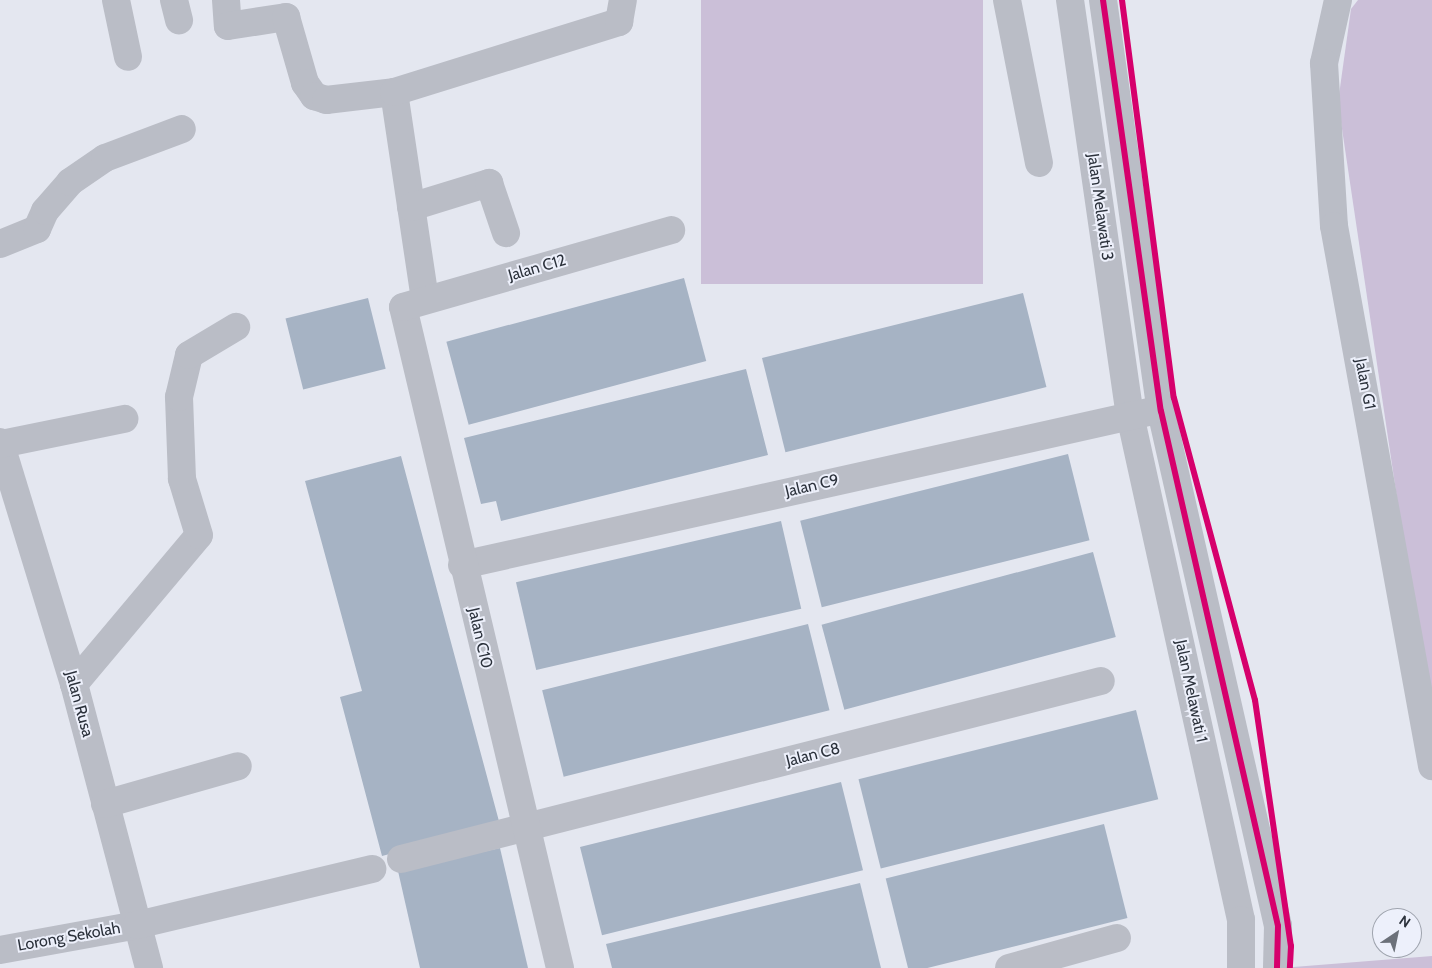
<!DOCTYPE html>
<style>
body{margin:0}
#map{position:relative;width:1432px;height:968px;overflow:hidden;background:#e4e7f0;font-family:Cabin,sans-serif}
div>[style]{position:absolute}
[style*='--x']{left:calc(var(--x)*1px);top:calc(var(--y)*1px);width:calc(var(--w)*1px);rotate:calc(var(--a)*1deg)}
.green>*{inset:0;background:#cbbfd8;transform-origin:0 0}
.building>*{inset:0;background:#a6b3c4;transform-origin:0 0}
.minor>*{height:28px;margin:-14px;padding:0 14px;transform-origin:14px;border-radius:14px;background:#babdc6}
.cycleway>*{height:6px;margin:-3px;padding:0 3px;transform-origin:3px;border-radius:3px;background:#d6006c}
span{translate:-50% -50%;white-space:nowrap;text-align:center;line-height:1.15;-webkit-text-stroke:4px #edf0fb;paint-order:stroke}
.street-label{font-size:16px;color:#2b313b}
.north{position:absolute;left:1372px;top:908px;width:50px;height:50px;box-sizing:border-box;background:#edf0fb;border:1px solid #9fa4ae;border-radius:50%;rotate:34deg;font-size:14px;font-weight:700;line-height:20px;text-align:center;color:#2b313b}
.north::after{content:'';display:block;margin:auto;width:18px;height:22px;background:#6c717a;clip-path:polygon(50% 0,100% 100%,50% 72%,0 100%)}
</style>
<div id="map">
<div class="green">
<div style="left:701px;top:0;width:282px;height:284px"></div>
<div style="clip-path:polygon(1358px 0,1432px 0,1432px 733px,1338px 102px,1351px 9px)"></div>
<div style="clip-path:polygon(1432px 956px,1432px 968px,1281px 968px)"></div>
</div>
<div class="building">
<div style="left:684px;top:278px;width:86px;height:246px;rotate:75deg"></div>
<div style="left:1023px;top:293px;width:97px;height:269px;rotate:76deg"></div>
<div style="left:368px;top:298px;width:73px;height:85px;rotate:76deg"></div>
<div style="clip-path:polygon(746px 369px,768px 455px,501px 521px,496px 501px,481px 504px,464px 438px)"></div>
<div style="left:1068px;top:454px;width:89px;height:276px;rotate:76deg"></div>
<div style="clip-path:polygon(401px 456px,500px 825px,382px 856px,340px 697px,362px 691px,305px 481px)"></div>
<div style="left:781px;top:521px;width:90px;height:272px;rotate:77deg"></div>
<div style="left:1093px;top:552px;width:88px;height:281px;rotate:75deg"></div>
<div style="left:808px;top:624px;width:89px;height:274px;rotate:76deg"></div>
<div style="left:1136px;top:710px;width:92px;height:286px;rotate:76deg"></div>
<div style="left:841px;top:782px;width:91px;height:269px;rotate:76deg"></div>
<div style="left:1104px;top:824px;width:97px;height:225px;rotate:76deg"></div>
<div style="clip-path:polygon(500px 848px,528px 968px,420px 968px,398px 871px)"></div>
<div style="clip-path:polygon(860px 883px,881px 968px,612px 968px,606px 944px)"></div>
</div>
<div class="minor">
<div style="--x:116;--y:0;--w:58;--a:78.1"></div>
<div style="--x:174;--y:0;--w:21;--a:76"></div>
<div style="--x:226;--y:0;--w:26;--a:86"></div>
<div style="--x:228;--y:26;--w:59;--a:-8.8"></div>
<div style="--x:286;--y:17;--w:69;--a:73.9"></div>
<div style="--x:305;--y:83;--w:16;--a:55"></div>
<div style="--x:314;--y:96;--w:13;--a:18"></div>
<div style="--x:326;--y:100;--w:68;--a:-6.7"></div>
<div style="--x:394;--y:92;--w:210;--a:81.5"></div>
<div style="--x:1007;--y:0;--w:166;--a:78.9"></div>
<div style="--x:1070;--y:0;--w:419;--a:81.8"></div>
<div style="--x:1130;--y:415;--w:517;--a:77.6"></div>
<div style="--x:1241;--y:920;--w:48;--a:90"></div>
<div style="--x:1103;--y:0;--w:415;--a:82"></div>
<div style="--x:1161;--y:411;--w:528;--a:77.2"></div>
<div style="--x:1278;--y:926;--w:42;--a:91.4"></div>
<div style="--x:1338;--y:0;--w:65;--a:102.5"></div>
<div style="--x:1324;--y:63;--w:163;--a:86.5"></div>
<div style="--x:1334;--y:226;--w:549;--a:79.71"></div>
<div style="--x:394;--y:92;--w:236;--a:-17.3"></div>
<div style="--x:619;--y:22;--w:22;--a:-80"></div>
<div style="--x:411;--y:207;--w:82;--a:-17.1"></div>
<div style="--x:489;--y:183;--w:53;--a:71.2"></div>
<div style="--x:0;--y:244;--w:40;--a:-22"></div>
<div style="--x:37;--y:229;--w:20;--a:-66"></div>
<div style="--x:45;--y:211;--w:38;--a:-49"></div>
<div style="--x:70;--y:182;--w:42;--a:-34.4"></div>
<div style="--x:105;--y:158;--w:82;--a:-20.6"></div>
<div style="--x:0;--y:442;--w:253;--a:73"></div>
<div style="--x:74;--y:684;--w:294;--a:75.2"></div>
<div style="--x:1;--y:444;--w:126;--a:-11.5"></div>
<div style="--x:462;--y:565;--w:704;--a:-12.56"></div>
<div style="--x:74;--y:684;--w:194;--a:-50"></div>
<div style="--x:199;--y:535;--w:59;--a:-106.9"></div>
<div style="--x:182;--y:479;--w:82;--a:-92.1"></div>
<div style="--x:179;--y:397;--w:43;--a:-76.6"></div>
<div style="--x:189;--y:355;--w:55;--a:-30.8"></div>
<div style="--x:105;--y:804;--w:138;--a:-15.9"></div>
<div style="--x:401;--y:859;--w:722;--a:-14.27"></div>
<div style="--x:0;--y:950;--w:139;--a:-10.3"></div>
<div style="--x:137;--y:925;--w:242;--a:-13.4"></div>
<div style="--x:560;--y:968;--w:679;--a:-103.36"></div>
<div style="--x:403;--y:307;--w:279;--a:-16"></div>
<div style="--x:1009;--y:968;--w:112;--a:-15.5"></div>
</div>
<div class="cycleway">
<div style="--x:1103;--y:0;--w:415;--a:82"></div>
<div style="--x:1161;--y:411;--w:528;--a:77.2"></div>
<div style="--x:1278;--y:926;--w:42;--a:91.4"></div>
<div style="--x:1122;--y:0;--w:401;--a:82.6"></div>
<div style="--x:1174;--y:398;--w:313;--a:75"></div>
<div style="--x:1255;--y:700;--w:249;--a:81.7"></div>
<div style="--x:1291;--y:946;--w:22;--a:93"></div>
</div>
<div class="street-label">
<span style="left:1100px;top:207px;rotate:82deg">Jalan Melawati 3</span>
<span style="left:537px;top:268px;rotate:-16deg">Jalan C12</span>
<span style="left:1365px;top:384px;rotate:79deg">Jalan G1</span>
<span style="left:812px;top:486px;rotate:-13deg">Jalan C9</span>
<span style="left:480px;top:638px;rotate:77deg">Jalan C10</span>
<span style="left:1191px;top:691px;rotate:78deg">Jalan Melawati 1</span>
<span style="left:79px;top:704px;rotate:75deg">Jalan Rusa</span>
<span style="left:813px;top:755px;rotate:-14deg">Jalan C8</span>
<span style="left:69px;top:937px;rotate:-10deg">Lorong Sekolah</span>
</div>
<div class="north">N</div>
</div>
